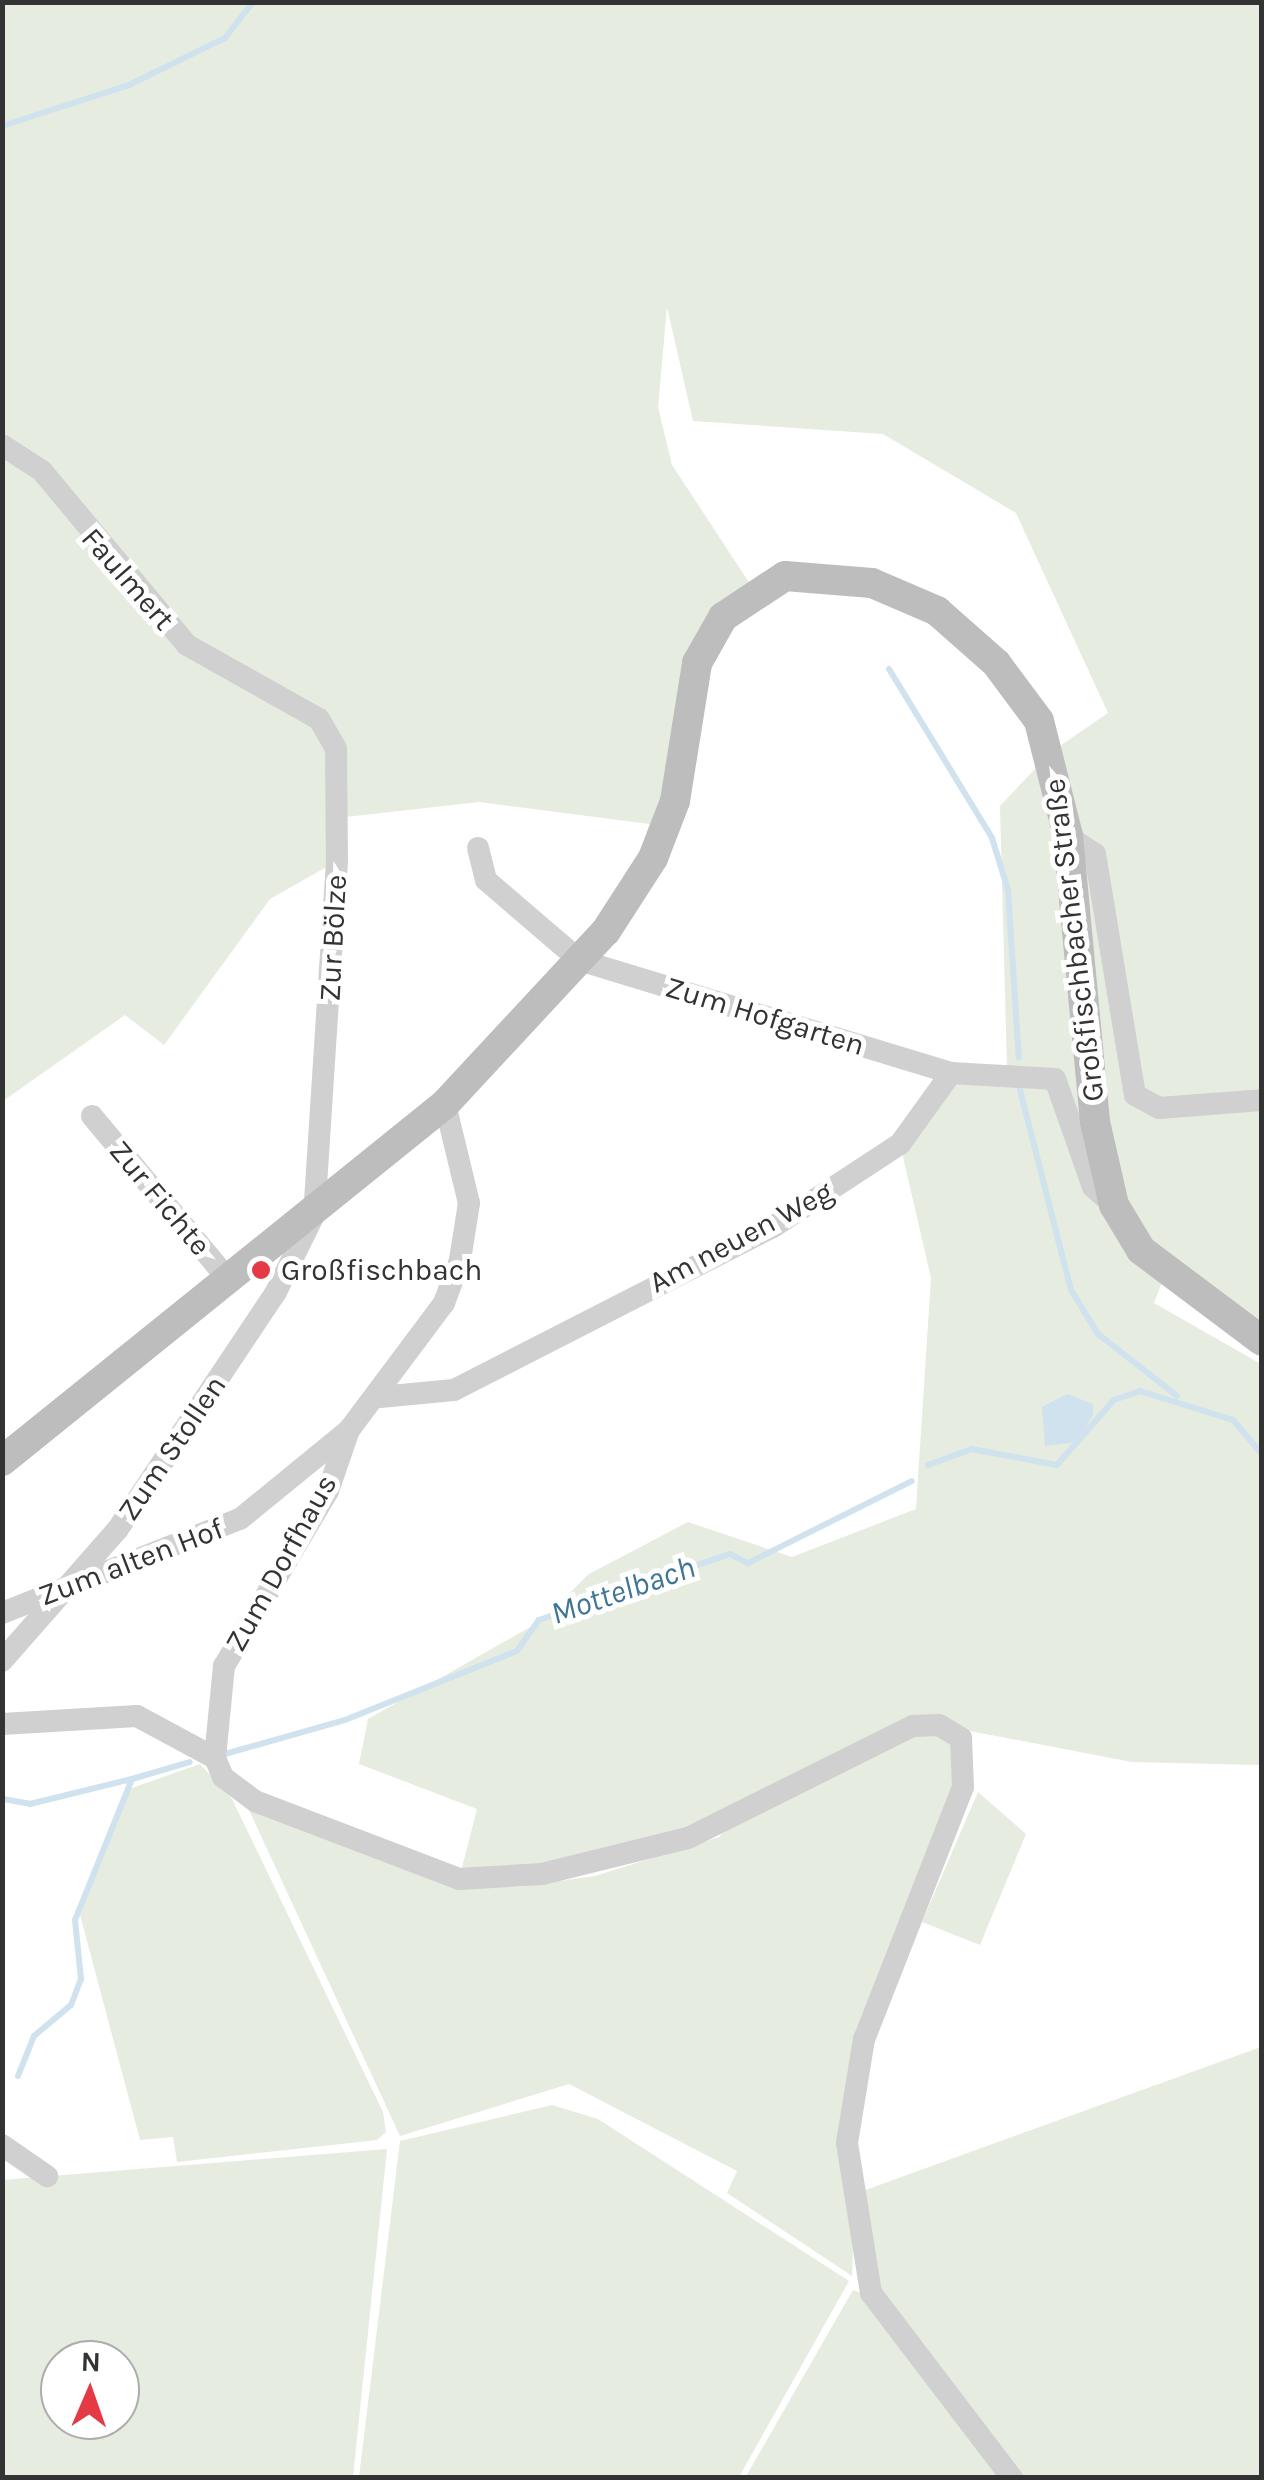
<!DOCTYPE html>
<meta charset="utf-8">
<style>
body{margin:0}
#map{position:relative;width:1264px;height:2480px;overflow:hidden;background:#fff;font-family:Karla,sans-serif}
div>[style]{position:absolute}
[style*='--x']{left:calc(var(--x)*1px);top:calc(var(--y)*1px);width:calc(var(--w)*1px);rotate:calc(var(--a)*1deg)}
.green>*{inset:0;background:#e6ecdf}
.water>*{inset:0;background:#cfe2ee}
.stream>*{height:6px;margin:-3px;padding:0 3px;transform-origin:3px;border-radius:3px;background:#cfe2ee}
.minor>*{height:22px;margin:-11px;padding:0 11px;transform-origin:11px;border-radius:11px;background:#d0d0d0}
.secondary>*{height:30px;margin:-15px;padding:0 15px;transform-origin:15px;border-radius:15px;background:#bdbdbd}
.dots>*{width:28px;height:28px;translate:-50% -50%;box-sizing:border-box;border:5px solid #fff;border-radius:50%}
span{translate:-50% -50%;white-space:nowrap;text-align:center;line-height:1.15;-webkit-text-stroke:10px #fff;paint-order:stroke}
.street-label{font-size:30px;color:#333}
.poi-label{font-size:30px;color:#333}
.left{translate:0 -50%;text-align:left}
.water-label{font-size:32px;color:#3f7597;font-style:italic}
.frame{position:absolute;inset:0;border:5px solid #333;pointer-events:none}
.north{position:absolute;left:40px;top:2340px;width:100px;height:100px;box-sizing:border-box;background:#fff;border:2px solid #adadad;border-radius:50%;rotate:2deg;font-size:28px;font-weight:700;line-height:40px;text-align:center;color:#333}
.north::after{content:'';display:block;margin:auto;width:35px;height:45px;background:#e63946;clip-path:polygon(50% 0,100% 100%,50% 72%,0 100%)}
</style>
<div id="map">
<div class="green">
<div style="clip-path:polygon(3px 3px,1261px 3px,1261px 1329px,1169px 1264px,1154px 1303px,1261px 1364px,1261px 1765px,1132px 1762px,939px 1725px,688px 1838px,459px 1879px,477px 1809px,359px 1764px,368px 1719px,541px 1621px,589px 1574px,688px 1522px,792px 1557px,916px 1509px,931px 1278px,900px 1144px,951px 1073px,1007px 1069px,1000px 806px,1051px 752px,1108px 713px,1016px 513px,883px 434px,693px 421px,667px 307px,658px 407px,672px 465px,756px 593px,723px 617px,665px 826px,479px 802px,337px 818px,337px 861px,270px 899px,164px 1045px,125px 1015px,3px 1101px)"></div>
<div style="clip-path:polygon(932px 1734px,949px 1740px,959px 1771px,860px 2038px,852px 2276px,727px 2193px,737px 2171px,569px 2084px,400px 2136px,249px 1810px,516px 1887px,595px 1876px,719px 1837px,734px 1820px,890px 1741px)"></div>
<div style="clip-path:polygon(200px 1764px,232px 1799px,383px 2112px,386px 2132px,377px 2140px,177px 2162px,173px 2137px,140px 2140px,79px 1911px,129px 1789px)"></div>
<div style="clip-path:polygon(978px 1792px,1026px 1834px,980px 1945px,922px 1922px)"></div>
<div style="clip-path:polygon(1261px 2047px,1261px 2477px,1022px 2477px,876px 2284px,860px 2192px)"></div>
<div style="clip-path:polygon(552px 2105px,598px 2119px,849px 2281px,739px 2477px,359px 2477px,400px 2141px)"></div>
<div style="clip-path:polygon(evenodd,387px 2149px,353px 2477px,3px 2477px,2px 2180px,387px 2149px,60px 2360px,120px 2360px,120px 2420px,60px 2420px,60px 2360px)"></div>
<div style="clip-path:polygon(853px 2290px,864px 2294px,1005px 2478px,745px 2478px)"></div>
</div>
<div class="water">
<div style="clip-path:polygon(1067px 1394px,1093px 1404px,1093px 1415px,1077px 1442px,1045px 1446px,1042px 1407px)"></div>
</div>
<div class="stream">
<div style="--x:2;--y:126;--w:133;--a:-17.9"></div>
<div style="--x:129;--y:85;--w:107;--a:-26.1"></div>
<div style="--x:225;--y:38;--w:46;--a:-52.1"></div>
<div style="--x:889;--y:669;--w:198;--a:58.6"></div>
<div style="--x:992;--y:838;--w:54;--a:72.9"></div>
<div style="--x:1008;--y:890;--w:168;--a:86.3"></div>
<div style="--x:1020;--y:1090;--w:206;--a:75.7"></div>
<div style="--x:1071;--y:1290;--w:52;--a:58.5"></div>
<div style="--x:1098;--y:1334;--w:100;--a:38.1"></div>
<div style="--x:928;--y:1465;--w:47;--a:-20"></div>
<div style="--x:972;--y:1449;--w:86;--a:10.7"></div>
<div style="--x:1057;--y:1465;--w:86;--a:-48.8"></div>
<div style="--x:1114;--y:1400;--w:28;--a:-19"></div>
<div style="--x:1140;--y:1391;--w:97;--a:17.3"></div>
<div style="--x:1233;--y:1420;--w:45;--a:49.5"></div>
<div style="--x:225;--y:1754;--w:125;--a:-15.8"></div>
<div style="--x:345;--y:1720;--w:185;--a:-21.9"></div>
<div style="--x:517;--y:1651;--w:38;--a:-55"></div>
<div style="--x:539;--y:1620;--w:202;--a:-19.1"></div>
<div style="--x:730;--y:1554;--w:20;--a:27"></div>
<div style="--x:748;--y:1563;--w:183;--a:-26.6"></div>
<div style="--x:3;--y:1799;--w:27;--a:10"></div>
<div style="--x:30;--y:1804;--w:105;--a:-13.8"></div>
<div style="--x:18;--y:2076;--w:43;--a:-68.2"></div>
<div style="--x:34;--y:2036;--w:48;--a:-40"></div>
<div style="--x:71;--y:2005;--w:28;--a:-69"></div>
<div style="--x:81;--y:1979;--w:59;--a:-95.8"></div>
<div style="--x:75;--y:1920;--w:152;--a:-68"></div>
<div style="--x:132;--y:1779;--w:60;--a:-16.3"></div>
</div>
<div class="minor">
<div style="--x:2;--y:445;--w:48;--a:33"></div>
<div style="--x:42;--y:471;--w:226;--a:50.2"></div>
<div style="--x:187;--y:645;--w:151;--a:29.3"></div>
<div style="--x:319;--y:719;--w:34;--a:60"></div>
<div style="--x:336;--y:749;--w:112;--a:89.5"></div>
<div style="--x:337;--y:861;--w:355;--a:93.7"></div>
<div style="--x:314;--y:1215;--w:86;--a:116.3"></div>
<div style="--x:276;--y:1292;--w:286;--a:123.7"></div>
<div style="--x:117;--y:1530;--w:174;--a:131.3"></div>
<div style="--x:1068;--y:836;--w:32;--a:34"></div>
<div style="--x:1095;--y:854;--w:244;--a:80.6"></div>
<div style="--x:1135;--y:1095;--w:27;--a:28"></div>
<div style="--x:1159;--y:1108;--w:103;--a:-4.4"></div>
<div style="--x:478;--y:848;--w:33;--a:76"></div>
<div style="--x:486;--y:880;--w:123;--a:40.7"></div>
<div style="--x:579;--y:960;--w:389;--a:16.9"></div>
<div style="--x:445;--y:1104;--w:102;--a:76.4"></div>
<div style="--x:469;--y:1203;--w:58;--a:99"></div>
<div style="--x:460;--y:1260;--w:46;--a:110.4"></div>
<div style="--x:444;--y:1303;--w:159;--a:126.8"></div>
<div style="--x:349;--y:1430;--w:65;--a:109"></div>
<div style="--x:328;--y:1491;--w:204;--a:120.7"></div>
<div style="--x:224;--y:1666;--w:92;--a:95.6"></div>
<div style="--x:215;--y:1758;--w:21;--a:67"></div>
<div style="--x:223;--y:1777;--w:40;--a:37"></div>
<div style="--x:255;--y:1801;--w:218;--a:20.9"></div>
<div style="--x:459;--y:1879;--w:83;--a:-3.4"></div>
<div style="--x:542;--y:1874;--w:150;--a:-13.9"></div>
<div style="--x:688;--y:1838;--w:251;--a:-26.5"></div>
<div style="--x:913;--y:1726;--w:26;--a:-2"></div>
<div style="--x:939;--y:1725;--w:26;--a:31"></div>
<div style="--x:961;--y:1738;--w:49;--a:87.7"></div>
<div style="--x:963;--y:1787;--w:271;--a:111.4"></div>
<div style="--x:864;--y:2039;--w:105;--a:99.3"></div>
<div style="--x:847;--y:2143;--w:152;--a:80.9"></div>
<div style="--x:871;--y:2293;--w:233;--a:52.7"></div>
<div style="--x:92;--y:1116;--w:212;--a:50.2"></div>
<div style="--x:380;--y:1397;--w:74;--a:-5.4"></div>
<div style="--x:454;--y:1390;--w:358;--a:-27.1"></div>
<div style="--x:773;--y:1227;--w:152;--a:-33.2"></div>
<div style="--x:900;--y:1144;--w:87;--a:-54.3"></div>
<div style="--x:951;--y:1073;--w:104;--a:3.3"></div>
<div style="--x:1055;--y:1079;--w:114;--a:70.6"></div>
<div style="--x:1093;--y:1187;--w:28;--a:41"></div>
<div style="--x:2;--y:1613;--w:256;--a:-21.6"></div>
<div style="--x:240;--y:1519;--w:141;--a:-39.2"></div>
<div style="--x:2;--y:1724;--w:135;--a:-3.4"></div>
<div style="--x:137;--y:1716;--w:89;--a:28.3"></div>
<div style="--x:2;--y:2145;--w:55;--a:34.6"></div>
</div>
<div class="secondary">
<div style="--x:2;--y:1461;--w:569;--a:-38.86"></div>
<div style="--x:445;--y:1104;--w:236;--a:-47.1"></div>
<div style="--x:606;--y:931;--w:87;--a:-57.2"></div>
<div style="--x:653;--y:858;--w:61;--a:-68.9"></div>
<div style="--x:675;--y:801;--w:140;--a:-80.9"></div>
<div style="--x:697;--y:663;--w:53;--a:-60.5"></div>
<div style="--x:723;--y:617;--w:74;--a:-33.5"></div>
<div style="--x:785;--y:576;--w:87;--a:4.6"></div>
<div style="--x:872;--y:583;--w:71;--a:23.3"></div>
<div style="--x:937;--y:611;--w:79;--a:41.4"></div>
<div style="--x:996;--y:663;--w:72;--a:53.4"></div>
<div style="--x:1039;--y:721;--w:119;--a:75.8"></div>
<div style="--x:1068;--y:836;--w:287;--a:84.6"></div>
<div style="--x:1095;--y:1122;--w:85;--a:77.1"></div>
<div style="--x:1114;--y:1205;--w:52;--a:59"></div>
<div style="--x:1141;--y:1250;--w:151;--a:36.9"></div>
</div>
<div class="dots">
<div style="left:261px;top:1270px;background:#e63946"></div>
</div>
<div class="street-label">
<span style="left:128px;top:579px;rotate:49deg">Faulmert</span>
<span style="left:333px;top:938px;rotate:-87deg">Zur Bölze</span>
<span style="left:1074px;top:940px;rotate:-97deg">Großfischbacher Straße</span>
<span style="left:765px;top:1016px;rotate:17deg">Zum Hofgarten</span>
<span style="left:160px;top:1198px;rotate:50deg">Zur Fichte</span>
<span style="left:741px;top:1237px;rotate:-28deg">Am neuen Weg</span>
<span style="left:172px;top:1448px;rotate:-56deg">Zum Stollen</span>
<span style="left:131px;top:1562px;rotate:-21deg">Zum alten Hof</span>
<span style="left:281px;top:1563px;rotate:-61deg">Zum Dorfhaus</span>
</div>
<div class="poi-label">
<span class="left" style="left:281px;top:1270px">Großfischbach</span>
</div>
<div class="water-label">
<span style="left:623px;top:1591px;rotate:-19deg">Mottelbach</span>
</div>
<div class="frame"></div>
<div class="north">N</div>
</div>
